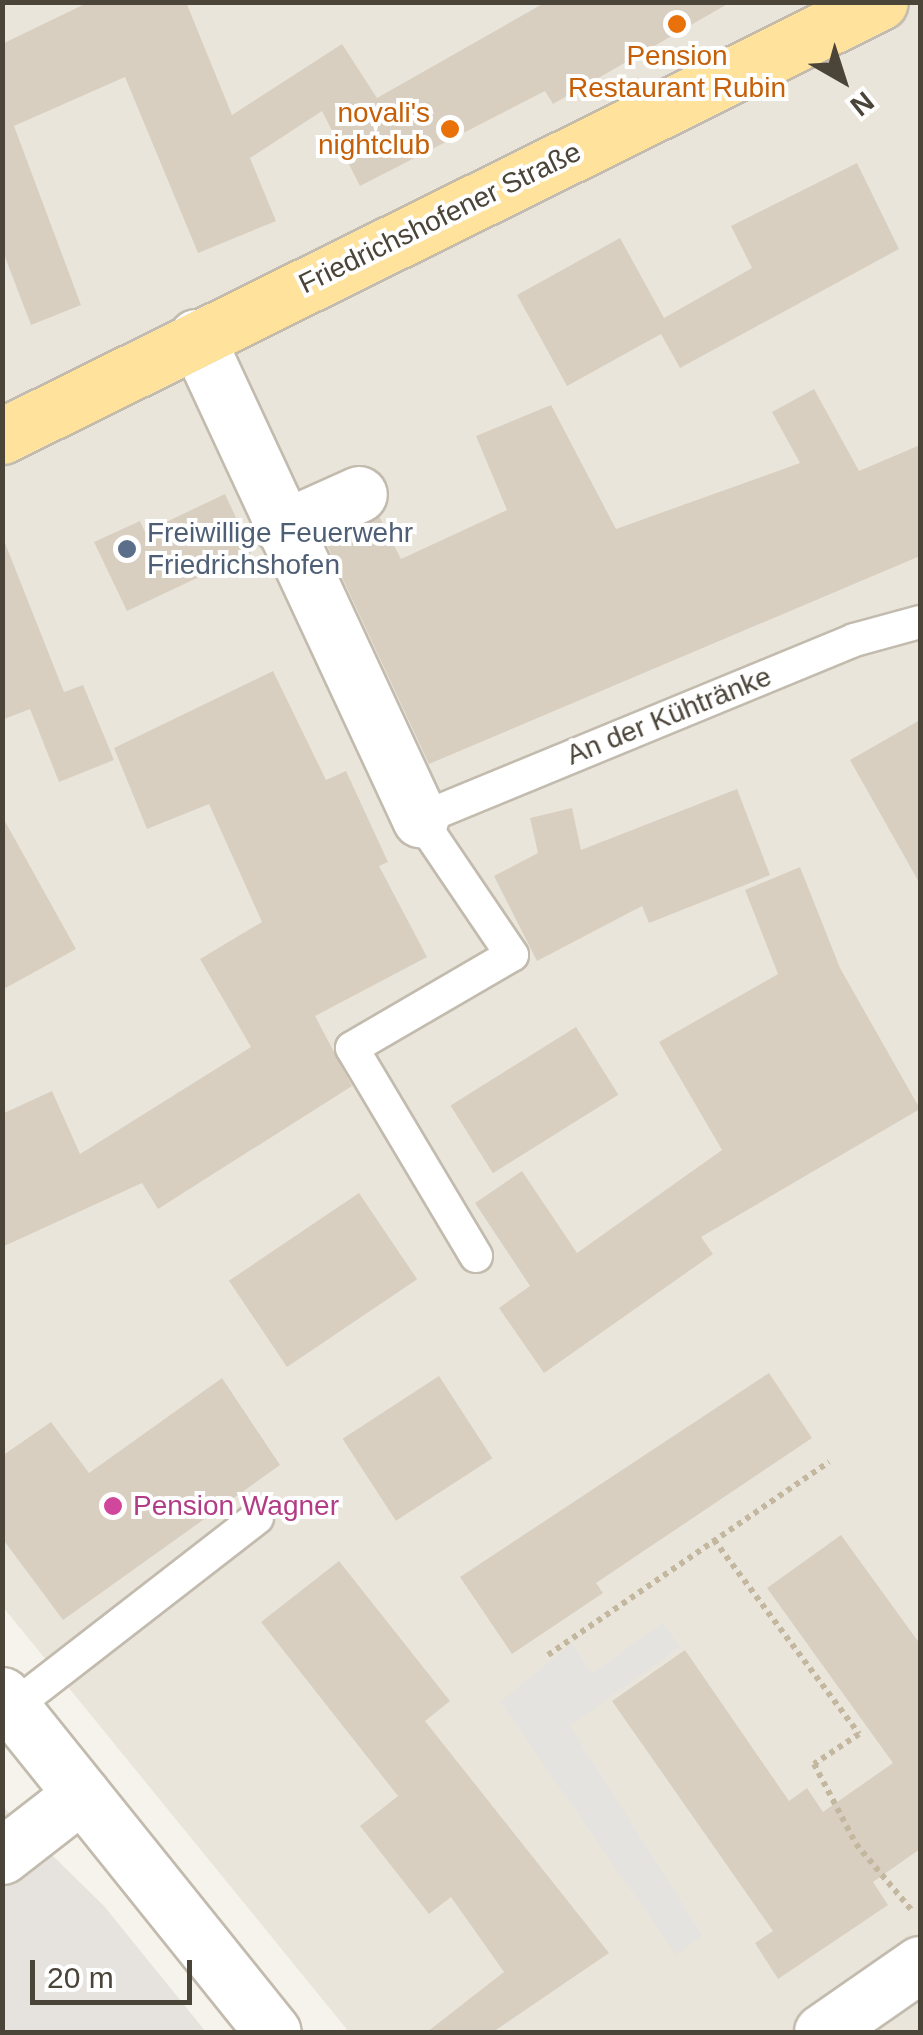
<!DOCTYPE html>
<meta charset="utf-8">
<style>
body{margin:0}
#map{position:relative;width:923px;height:2035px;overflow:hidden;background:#f6f3ec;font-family:Arial,sans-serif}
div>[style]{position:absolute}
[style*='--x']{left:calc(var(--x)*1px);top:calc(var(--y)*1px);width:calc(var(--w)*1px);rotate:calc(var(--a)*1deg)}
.residential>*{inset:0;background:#eae5da}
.industrial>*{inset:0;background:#e6e2dd}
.parking>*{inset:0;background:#e5e3e0}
.building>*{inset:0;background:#d8cfc1;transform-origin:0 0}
.path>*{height:6px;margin-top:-3px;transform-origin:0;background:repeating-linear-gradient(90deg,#c4b79f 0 5px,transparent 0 10px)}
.roads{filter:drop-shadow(2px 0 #c2bbae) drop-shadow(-2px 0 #c2bbae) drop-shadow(0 2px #c2bbae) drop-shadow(0 -2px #c2bbae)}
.service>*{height:32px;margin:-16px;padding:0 16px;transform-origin:16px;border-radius:16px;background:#fff}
.minor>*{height:55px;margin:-27.5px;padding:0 27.5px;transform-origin:27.5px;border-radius:27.5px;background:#fff}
.tertiary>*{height:55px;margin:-27.5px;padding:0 27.5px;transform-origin:27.5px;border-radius:27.5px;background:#fff}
.primary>*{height:55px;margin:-27.5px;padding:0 27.5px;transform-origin:27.5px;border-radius:27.5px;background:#ffe39c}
.dots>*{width:28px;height:28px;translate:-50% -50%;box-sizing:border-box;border:5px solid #fff;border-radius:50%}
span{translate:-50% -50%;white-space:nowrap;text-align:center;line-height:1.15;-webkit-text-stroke:8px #fff;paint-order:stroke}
.food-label{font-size:28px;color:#c56008}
.right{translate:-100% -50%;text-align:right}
.street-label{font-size:28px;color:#4b4439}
.service-label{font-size:28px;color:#4e5e75}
.left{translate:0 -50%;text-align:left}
.hotel-label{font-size:28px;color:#b23c85}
.frame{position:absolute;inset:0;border:5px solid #4b4439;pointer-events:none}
.north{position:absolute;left:793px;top:30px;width:100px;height:100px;-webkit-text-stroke:8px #fff;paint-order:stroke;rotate:141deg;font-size:28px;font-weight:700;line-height:40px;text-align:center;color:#4b4439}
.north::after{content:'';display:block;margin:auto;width:35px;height:45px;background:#4b4439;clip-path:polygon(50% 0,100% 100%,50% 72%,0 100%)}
.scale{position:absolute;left:30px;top:1960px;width:162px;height:45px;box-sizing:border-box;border:5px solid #4b4439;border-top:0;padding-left:12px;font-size:30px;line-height:35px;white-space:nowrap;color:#4b4439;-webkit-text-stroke:8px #fff;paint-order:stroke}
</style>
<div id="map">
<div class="residential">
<div style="clip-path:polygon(2px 3px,920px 3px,920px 2032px,349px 2032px,3px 1607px)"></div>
</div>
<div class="industrial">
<div style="clip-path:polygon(2px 1806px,104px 1906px,206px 2032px,3px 2032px)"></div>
</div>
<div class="parking">
<div style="clip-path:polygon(663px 1623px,680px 1647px,570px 1726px,703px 1936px,676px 1955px,500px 1702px,572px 1643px,592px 1673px)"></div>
</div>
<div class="building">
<div style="clip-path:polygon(89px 2px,186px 2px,232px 115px,342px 44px,377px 98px,546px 2px,731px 2px,553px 104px,545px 91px,360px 186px,322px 111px,250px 158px,276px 221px,198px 253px,125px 77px,14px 126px,81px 305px,31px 325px,2px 249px,2px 44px)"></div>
<div style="clip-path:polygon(857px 163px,899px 249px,680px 368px,661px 334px,567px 386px,517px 295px,620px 238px,664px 318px,752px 268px,731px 226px)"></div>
<div style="clip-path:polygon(814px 389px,859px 471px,920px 445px,920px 556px,429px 764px,326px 543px,379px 516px,401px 559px,507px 510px,476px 436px,551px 405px,616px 529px,800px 463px,772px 412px)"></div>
<div style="clip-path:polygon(225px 494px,252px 552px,127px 611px,94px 542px,140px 521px,145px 532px)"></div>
<div style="clip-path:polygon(5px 543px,64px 692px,83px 685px,114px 760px,59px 782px,30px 709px,2px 720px)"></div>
<div style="clip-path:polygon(273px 671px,326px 780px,346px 771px,388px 862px,379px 866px,427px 957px,315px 1016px,352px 1086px,158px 1209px,142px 1183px,2px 1247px,2px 1114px,52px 1091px,80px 1154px,251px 1047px,200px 959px,262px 922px,209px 804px,147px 829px,114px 748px)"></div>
<div style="clip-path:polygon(920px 720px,920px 884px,850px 760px)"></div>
<div style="clip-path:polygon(737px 789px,770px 875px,649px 923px,642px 906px,537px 961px,494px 876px,538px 853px,530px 818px,572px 808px,581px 850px)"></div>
<div style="clip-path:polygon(2px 816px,76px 949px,2px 990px)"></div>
<div style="clip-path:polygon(800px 867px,840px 968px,920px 1109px,701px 1237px,713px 1254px,544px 1373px,499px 1308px,530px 1286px,475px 1203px,522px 1171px,577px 1253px,722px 1150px,659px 1042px,778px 974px,745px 890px)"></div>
<div style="left:576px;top:1027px;width:80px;height:148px;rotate:58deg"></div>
<div style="left:359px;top:1193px;width:104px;height:157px;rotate:56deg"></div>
<div style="clip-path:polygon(769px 1373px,812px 1438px,596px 1583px,603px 1593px,512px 1654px,460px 1577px)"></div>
<div style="left:439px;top:1376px;width:98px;height:115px;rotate:57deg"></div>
<div style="clip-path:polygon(222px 1378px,280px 1465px,63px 1620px,2px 1538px,2px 1456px,51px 1422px,89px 1473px)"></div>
<div style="clip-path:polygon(841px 1535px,920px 1644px,920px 1849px,873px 1882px,888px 1905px,778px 1979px,755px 1943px,773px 1931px,612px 1701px,685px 1650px,789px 1801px,807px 1788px,823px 1812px,893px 1763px,767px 1588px)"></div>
<div style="clip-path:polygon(339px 1561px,450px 1701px,425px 1721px,609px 1953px,493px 2032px,427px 2032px,504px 1972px,451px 1897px,429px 1914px,360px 1826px,398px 1796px,261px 1622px)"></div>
</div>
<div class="path">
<div style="--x:714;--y:1540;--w:242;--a:53.2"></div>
<div style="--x:859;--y:1734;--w:54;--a:146.3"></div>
<div style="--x:814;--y:1764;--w:90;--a:62.3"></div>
<div style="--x:856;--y:1844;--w:89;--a:50"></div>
<div style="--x:548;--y:1655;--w:341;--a:-34.5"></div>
</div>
<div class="roads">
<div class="service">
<div style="--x:476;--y:1256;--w:242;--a:-120.8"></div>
<div style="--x:352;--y:1048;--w:185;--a:-30.2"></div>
<div style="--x:512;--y:955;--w:164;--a:-124.1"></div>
<div style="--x:420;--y:819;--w:469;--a:-22.4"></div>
<div style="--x:854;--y:640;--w:68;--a:-15.3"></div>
<div style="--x:13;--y:1707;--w:309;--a:-37.8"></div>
</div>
<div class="minor">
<div style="--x:196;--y:337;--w:532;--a:65.07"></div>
<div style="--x:283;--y:528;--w:83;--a:-24.1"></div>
<div style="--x:2;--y:1856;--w:101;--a:-37.8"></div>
<div style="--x:822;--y:2032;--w:119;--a:-34.8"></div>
</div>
<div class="tertiary">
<div style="--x:2;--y:1695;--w:432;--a:51.2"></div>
</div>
<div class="primary">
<div style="--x:2;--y:436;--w:979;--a:-26.3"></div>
</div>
</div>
<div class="dots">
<div style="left:677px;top:24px;background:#e8710a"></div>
<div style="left:450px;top:129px;background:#e8710a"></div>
<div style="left:127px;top:549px;background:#5c6f8a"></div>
<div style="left:113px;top:1506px;background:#d1479c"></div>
</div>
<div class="food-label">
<span style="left:677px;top:72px">Pension<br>Restaurant Rubin</span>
<span class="right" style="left:430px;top:129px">novali's<br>nightclub</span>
</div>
<div class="street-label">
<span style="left:440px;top:218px;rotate:-26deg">Friedrichshofener Straße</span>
<span style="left:669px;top:716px;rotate:-22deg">An der Kühtränke</span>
</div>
<div class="service-label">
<span class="left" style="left:147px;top:549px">Freiwillige Feuerwehr<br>Friedrichshofen</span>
</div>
<div class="hotel-label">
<span class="left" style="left:133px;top:1506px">Pension Wagner</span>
</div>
<div class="frame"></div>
<div class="north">N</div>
<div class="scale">20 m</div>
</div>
